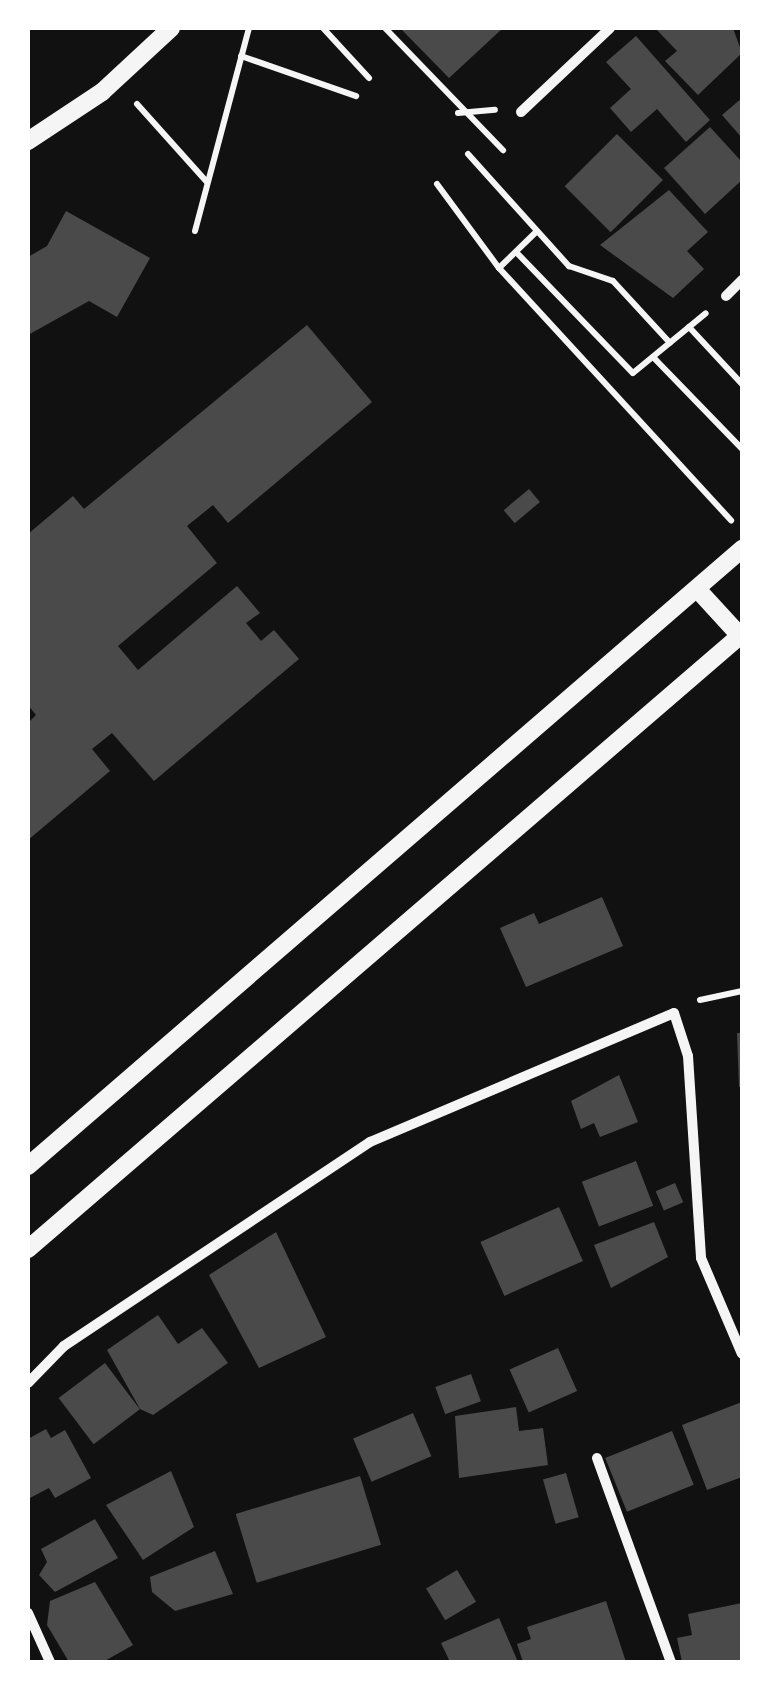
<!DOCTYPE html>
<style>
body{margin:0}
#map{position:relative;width:770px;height:1690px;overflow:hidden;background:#111;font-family:Cabin,sans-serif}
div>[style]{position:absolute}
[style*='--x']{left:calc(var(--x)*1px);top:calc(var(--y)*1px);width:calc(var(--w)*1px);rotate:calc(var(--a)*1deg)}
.building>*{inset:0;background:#4a4a4a;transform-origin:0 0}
.path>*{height:6px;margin:-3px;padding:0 3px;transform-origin:3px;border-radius:3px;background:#f5f5f5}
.minor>*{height:10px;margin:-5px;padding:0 5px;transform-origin:5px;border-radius:5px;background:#f5f5f5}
.tertiary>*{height:18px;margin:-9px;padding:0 9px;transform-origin:9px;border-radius:9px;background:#f5f5f5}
span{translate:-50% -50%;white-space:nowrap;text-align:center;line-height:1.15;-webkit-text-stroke:8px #fff;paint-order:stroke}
.frame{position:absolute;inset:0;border:30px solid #fff;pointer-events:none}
</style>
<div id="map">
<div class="building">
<div style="clip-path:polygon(400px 28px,503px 28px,449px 78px)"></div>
<div style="clip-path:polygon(655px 28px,733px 28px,742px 53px,698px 95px,665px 61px,677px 51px)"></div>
<div style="clip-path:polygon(636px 36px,710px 120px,686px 142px,657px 109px,631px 132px,610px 108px,631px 89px,606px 62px)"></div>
<div style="clip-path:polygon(742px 98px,742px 138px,722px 115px)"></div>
<div style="clip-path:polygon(710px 127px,742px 162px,742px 180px,705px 214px,664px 168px)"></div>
<div style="left:617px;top:134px;width:65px;height:74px;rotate:45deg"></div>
<div style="clip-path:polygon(669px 190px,708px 232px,687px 251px,704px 269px,673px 298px,600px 245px)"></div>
<div style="clip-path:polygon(66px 211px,150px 258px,117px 317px,89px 301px,28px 335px,28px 257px,47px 246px)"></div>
<div style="clip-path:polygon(307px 325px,372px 402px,228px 523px,213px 505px,187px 526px,217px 563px,118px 646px,138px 670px,237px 586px,260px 613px,246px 623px,261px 641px,274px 630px,299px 659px,154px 781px,112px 733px,92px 749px,110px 771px,28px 840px,28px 723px,36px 715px,28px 705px,28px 534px,73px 496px,84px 509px)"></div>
<div style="left:529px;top:489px;width:17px;height:33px;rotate:50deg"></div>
<div style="clip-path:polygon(602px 897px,623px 946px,526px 987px,500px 928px,534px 913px,539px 924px)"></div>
<div style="clip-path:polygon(737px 1033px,742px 1033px,742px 1087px,739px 1087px)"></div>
<div style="clip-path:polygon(619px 1075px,638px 1122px,600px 1137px,594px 1123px,581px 1129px,571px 1101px)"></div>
<div style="left:636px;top:1161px;width:48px;height:58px;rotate:69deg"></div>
<div style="left:675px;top:1183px;width:21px;height:21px;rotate:67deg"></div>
<div style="left:559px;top:1207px;width:59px;height:86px;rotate:66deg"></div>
<div style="clip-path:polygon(654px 1222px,668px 1257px,611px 1288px,594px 1245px)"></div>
<div style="clip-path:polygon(276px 1232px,326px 1337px,259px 1368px,209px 1275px)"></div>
<div style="clip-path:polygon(158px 1315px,178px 1344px,202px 1328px,228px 1363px,153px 1415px,140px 1409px,107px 1350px)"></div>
<div style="left:558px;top:1348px;width:47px;height:53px;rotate:66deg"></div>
<div style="left:105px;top:1363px;width:58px;height:58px;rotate:53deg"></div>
<div style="left:471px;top:1374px;width:29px;height:38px;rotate:70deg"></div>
<div style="clip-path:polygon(742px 1402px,742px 1477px,707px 1490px,682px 1425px)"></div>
<div style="clip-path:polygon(516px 1407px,519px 1431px,543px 1428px,548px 1465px,459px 1478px,455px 1416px)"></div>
<div style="left:413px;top:1413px;width:47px;height:65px;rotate:67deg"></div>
<div style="clip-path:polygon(46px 1429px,51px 1438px,65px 1430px,91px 1478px,55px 1498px,49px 1488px,28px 1499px,28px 1439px)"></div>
<div style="left:672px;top:1431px;width:58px;height:72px;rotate:68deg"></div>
<div style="clip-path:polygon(171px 1471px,194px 1527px,143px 1560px,106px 1505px)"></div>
<div style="left:566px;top:1473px;width:46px;height:24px;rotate:74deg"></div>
<div style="left:360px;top:1476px;width:72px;height:130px;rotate:73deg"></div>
<div style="clip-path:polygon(95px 1519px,118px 1558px,55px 1592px,39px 1575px,47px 1562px,41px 1549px)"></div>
<div style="clip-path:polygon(215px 1551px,233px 1594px,175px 1611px,152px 1592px,150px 1577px)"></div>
<div style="left:457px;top:1570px;width:37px;height:36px;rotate:59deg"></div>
<div style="clip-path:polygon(95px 1582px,133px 1645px,103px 1662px,69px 1662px,47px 1625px,50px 1601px)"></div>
<div style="clip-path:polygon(606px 1601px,626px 1662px,523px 1662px,517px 1644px,531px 1639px,527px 1627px)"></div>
<div style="clip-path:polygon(742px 1603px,742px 1662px,682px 1662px,677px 1638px,692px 1635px,688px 1614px)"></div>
<div style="clip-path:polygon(499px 1618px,518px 1662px,450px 1662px,441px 1643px)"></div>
</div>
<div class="path">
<div style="--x:323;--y:28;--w:68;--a:47.4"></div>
<div style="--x:385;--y:28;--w:170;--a:46"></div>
<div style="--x:241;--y:56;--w:122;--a:19.2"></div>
<div style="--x:137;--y:104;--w:105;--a:48.1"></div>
<div style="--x:458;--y:113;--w:37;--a:-5"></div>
<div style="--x:468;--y:154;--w:151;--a:48"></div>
<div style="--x:569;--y:266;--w:46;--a:18.8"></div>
<div style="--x:613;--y:281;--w:84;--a:47.4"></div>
<div style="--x:437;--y:184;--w:104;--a:53.6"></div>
<div style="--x:499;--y:268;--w:343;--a:47.4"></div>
<div style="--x:195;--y:231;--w:210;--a:-75.1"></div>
<div style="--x:516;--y:252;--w:168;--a:46"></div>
<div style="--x:633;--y:373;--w:94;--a:-39.4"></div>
<div style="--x:499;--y:268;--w:52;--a:-44.2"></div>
<div style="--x:689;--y:327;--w:78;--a:47.1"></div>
<div style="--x:653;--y:357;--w:128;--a:45.9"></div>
<div style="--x:700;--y:1000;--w:43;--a:-12.1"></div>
</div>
<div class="minor">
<div style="--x:521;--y:112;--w:122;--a:-43.3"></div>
<div style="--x:726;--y:296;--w:23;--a:-45"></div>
<div style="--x:28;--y:1383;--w:52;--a:-45.8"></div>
<div style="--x:64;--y:1346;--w:368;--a:-33.7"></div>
<div style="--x:370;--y:1142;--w:330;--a:-23"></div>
<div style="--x:674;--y:1013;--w:45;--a:72"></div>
<div style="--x:688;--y:1056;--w:202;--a:86.3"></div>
<div style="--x:701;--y:1258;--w:104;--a:66.9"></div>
<div style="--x:597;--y:1458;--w:217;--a:70.1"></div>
<div style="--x:28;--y:1613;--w:54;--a:65.8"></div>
</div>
<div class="tertiary">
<div style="--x:28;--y:141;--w:89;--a:-33.5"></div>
<div style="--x:102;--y:92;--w:94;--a:-42.8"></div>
<div style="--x:698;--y:590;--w:65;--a:47.5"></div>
<div style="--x:28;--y:1166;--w:944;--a:-40.83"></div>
<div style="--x:28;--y:1249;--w:942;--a:-40.74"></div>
</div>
<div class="frame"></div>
</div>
